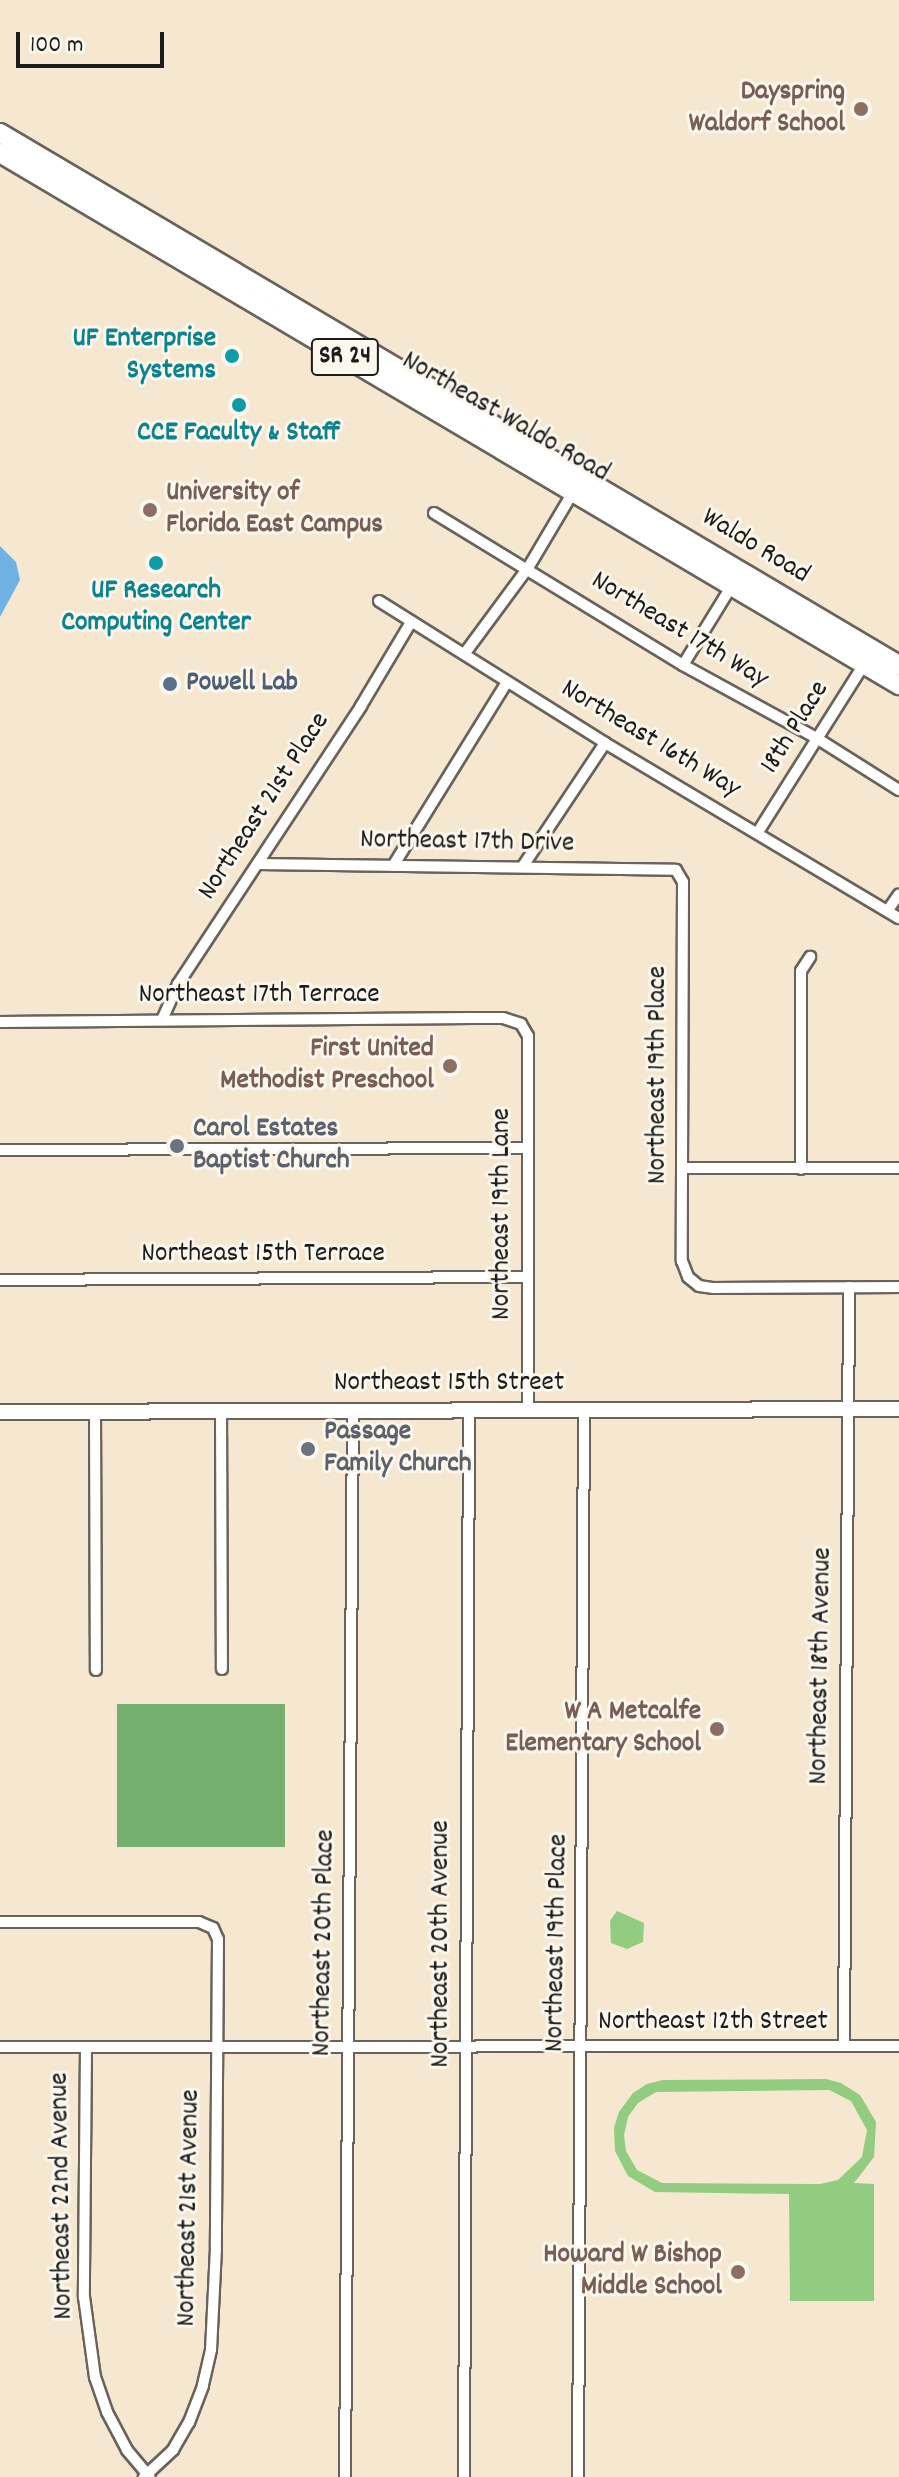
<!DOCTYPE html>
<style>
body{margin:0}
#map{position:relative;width:899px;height:2477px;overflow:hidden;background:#f6e7d1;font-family:Dekko,sans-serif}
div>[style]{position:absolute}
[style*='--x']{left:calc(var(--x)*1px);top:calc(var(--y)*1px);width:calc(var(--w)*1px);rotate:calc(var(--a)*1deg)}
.green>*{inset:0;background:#92cc80}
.forest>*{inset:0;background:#75b06e;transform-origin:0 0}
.water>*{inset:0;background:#6fb2e4}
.roads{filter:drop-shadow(2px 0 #68635b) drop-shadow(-2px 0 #68635b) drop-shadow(0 2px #68635b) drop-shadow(0 -2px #68635b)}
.street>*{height:10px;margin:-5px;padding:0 5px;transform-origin:5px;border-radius:5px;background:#fff}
.secondary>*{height:14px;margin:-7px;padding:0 7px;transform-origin:7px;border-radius:7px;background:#fff}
.highway>*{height:18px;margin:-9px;padding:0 9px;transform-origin:9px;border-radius:9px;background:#fff}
.dots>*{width:22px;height:22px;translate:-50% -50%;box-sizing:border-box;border:4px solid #fbf7ec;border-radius:50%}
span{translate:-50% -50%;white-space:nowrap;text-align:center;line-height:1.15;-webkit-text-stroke:6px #fbf7ec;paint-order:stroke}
.shield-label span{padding:2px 6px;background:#fbf7ec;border:2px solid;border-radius:6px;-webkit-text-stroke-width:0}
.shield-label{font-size:26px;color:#1c1c1c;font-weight:700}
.education-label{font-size:28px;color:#785e54;font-weight:700}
.right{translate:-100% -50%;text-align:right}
.left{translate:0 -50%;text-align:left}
.culture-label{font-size:28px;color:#0d838f;font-weight:700}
.street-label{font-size:28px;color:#1c1c1c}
.service-label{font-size:28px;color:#4e5e75;font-weight:700}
.worship-label{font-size:28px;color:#5b616d;font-weight:700}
.scale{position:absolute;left:16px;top:32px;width:148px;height:36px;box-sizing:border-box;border:4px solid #1c1c1c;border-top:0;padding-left:10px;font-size:24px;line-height:28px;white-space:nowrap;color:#1c1c1c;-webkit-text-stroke:6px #fbf7ec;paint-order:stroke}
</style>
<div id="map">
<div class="green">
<div style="clip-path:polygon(617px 1911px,644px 1923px,643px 1942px,627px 1949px,611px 1943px,610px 1921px)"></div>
<div style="clip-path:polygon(evenodd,826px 2079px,841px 2083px,860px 2095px,876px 2122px,874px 2157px,854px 2183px,874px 2184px,874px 2301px,790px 2301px,789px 2194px,655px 2192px,628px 2176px,615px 2151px,614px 2128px,619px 2112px,633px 2093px,647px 2084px,663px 2080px,826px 2079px,829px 2090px,851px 2101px,867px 2130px,862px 2157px,838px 2180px,820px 2184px,662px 2183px,637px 2170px,626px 2151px,624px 2135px,628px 2117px,638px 2103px,656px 2092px,829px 2090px)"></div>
</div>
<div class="forest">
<div style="left:117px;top:1704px;width:168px;height:143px"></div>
</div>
<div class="water">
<div style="clip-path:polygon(0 546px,16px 562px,20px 580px,0 617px)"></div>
</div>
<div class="roads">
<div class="street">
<div style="--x:434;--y:513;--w:292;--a:31.4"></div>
<div style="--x:683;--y:665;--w:154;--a:28.7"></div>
<div style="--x:818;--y:739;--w:96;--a:32.2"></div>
<div style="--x:379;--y:601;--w:267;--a:32.1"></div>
<div style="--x:605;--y:743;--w:342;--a:30.8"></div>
<div style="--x:465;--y:653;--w:106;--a:-53.5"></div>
<div style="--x:528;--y:568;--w:92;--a:-59.3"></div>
<div style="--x:683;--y:665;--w:97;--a:-58.4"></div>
<div style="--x:758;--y:832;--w:202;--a:-57.7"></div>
<div style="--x:258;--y:864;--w:418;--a:0.8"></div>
<div style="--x:676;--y:870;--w:14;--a:60"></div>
<div style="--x:683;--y:882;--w:379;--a:90.2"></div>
<div style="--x:682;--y:1261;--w:17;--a:69"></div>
<div style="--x:688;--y:1277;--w:14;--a:39"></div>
<div style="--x:699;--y:1286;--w:15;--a:8"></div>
<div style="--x:714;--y:1288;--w:185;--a:-0.3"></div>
<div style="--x:393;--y:866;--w:216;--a:-58.2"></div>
<div style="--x:523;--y:866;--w:148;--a:-56.3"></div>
<div style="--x:888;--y:910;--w:19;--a:-55"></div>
<div style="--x:162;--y:1020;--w:39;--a:-66"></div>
<div style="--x:178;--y:984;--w:333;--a:-56.6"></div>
<div style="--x:361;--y:706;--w:98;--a:-59.2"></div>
<div style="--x:0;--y:1022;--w:472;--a:-0.5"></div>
<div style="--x:472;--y:1018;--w:31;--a:0"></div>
<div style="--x:503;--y:1018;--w:19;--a:18"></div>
<div style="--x:521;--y:1024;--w:14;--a:60"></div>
<div style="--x:528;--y:1036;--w:374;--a:90"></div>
<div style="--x:0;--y:1150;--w:527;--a:-0.22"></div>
<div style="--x:683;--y:1168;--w:216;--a:0"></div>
<div style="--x:801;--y:1169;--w:198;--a:-90"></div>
<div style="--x:801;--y:971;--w:17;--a:-57"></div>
<div style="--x:0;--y:1280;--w:526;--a:-0.33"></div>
<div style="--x:221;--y:1409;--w:260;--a:89.8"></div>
<div style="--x:95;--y:1412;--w:258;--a:89.8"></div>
<div style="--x:0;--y:1922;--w:199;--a:0"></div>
<div style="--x:199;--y:1922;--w:15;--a:23"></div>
<div style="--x:213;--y:1928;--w:12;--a:66"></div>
<div style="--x:218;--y:1939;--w:309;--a:90.4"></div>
<div style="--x:216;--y:2248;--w:102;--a:92.8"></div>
<div style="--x:211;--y:2350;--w:37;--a:103"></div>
<div style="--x:203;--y:2386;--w:39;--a:111"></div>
<div style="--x:189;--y:2422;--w:32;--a:120"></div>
<div style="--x:173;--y:2450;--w:40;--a:137"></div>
<div style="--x:844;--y:2046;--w:759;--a:-89.62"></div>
<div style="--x:0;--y:2047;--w:899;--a:-0.06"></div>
<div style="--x:86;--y:2047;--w:250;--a:90.5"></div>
<div style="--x:84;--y:2297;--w:81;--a:82.2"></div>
<div style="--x:95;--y:2377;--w:37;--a:71"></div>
<div style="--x:107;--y:2412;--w:43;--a:62.2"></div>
<div style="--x:127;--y:2450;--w:35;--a:50"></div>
<div style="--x:345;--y:2477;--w:1067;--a:-89.57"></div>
<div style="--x:464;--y:2477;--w:1066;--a:-89.73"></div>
<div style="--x:578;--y:2477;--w:1067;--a:-89.68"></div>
</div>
<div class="secondary">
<div style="--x:0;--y:1412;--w:899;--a:-0.19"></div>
</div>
<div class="highway">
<div style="--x:0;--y:133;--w:1045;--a:30.62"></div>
<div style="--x:0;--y:153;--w:1045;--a:30.62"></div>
</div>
</div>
<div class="dots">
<div style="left:861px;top:109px;background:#8d6e63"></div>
<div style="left:232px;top:356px;background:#0f9aa8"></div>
<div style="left:239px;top:405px;background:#0f9aa8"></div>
<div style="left:150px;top:510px;background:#8d6e63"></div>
<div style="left:156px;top:563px;background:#0f9aa8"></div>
<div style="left:170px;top:684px;background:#5c6f8a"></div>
<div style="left:450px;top:1066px;background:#8d6e63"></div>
<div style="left:177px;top:1146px;background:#6b7280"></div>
<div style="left:308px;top:1449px;background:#6b7280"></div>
<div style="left:717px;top:1729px;background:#8d6e63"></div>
<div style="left:738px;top:2272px;background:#8d6e63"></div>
</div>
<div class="shield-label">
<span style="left:345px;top:357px">SR 24</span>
</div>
<div class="education-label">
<span class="right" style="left:845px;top:109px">Dayspring<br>Waldorf School</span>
<span class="left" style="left:166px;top:510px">University of<br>Florida East Campus</span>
<span class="right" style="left:434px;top:1066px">First United<br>Methodist Preschool</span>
<span class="right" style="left:701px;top:1729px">W A Metcalfe<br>Elementary School</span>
<span class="right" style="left:722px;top:2272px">Howard W Bishop<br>Middle School</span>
</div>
<div class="culture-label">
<span class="right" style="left:216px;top:356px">UF Enterprise<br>Systems</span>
<span style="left:239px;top:434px">CCE Faculty &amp; Staff</span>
<span style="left:156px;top:608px">UF Research<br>Computing Center</span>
</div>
<div class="street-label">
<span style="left:505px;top:418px;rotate:30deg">Northeast Waldo Road</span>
<span style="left:755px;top:547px;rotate:31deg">Waldo Road</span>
<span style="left:679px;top:631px;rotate:31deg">Northeast 17th Way</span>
<span style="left:796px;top:728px;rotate:-58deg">18th Place</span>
<span style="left:650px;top:740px;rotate:31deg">Northeast 16th Way</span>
<span style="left:265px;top:807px;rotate:-57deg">Northeast 21st Place</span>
<span style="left:467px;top:843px;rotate:1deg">Northeast 17th Drive</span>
<span style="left:259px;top:996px">Northeast 17th Terrace</span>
<span style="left:659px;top:1075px;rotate:-90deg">Northeast 19th Place</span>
<span style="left:503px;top:1214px;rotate:-90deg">Northeast 19th Lane</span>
<span style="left:263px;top:1255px">Northeast 15th Terrace</span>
<span style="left:449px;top:1384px">Northeast 15th Street</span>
<span style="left:822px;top:1666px;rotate:-89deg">Northeast 18th Avenue</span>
<span style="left:325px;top:1943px;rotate:-89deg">Northeast 20th Place</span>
<span style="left:558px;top:1943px;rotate:-89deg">Northeast 19th Place</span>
<span style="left:442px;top:1944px;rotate:-90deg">Northeast 20th Avenue</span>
<span style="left:713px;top:2023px">Northeast 12th Street</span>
<span style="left:63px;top:2196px;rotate:-91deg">Northeast 22nd Avenue</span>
<span style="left:190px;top:2208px;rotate:-89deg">Northeast 21st Avenue</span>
</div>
<div class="service-label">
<span class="left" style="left:186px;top:684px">Powell Lab</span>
</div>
<div class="worship-label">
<span class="left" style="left:193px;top:1146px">Carol Estates<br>Baptist Church</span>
<span class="left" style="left:324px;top:1449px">Passage<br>Family Church</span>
</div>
<div class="scale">100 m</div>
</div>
